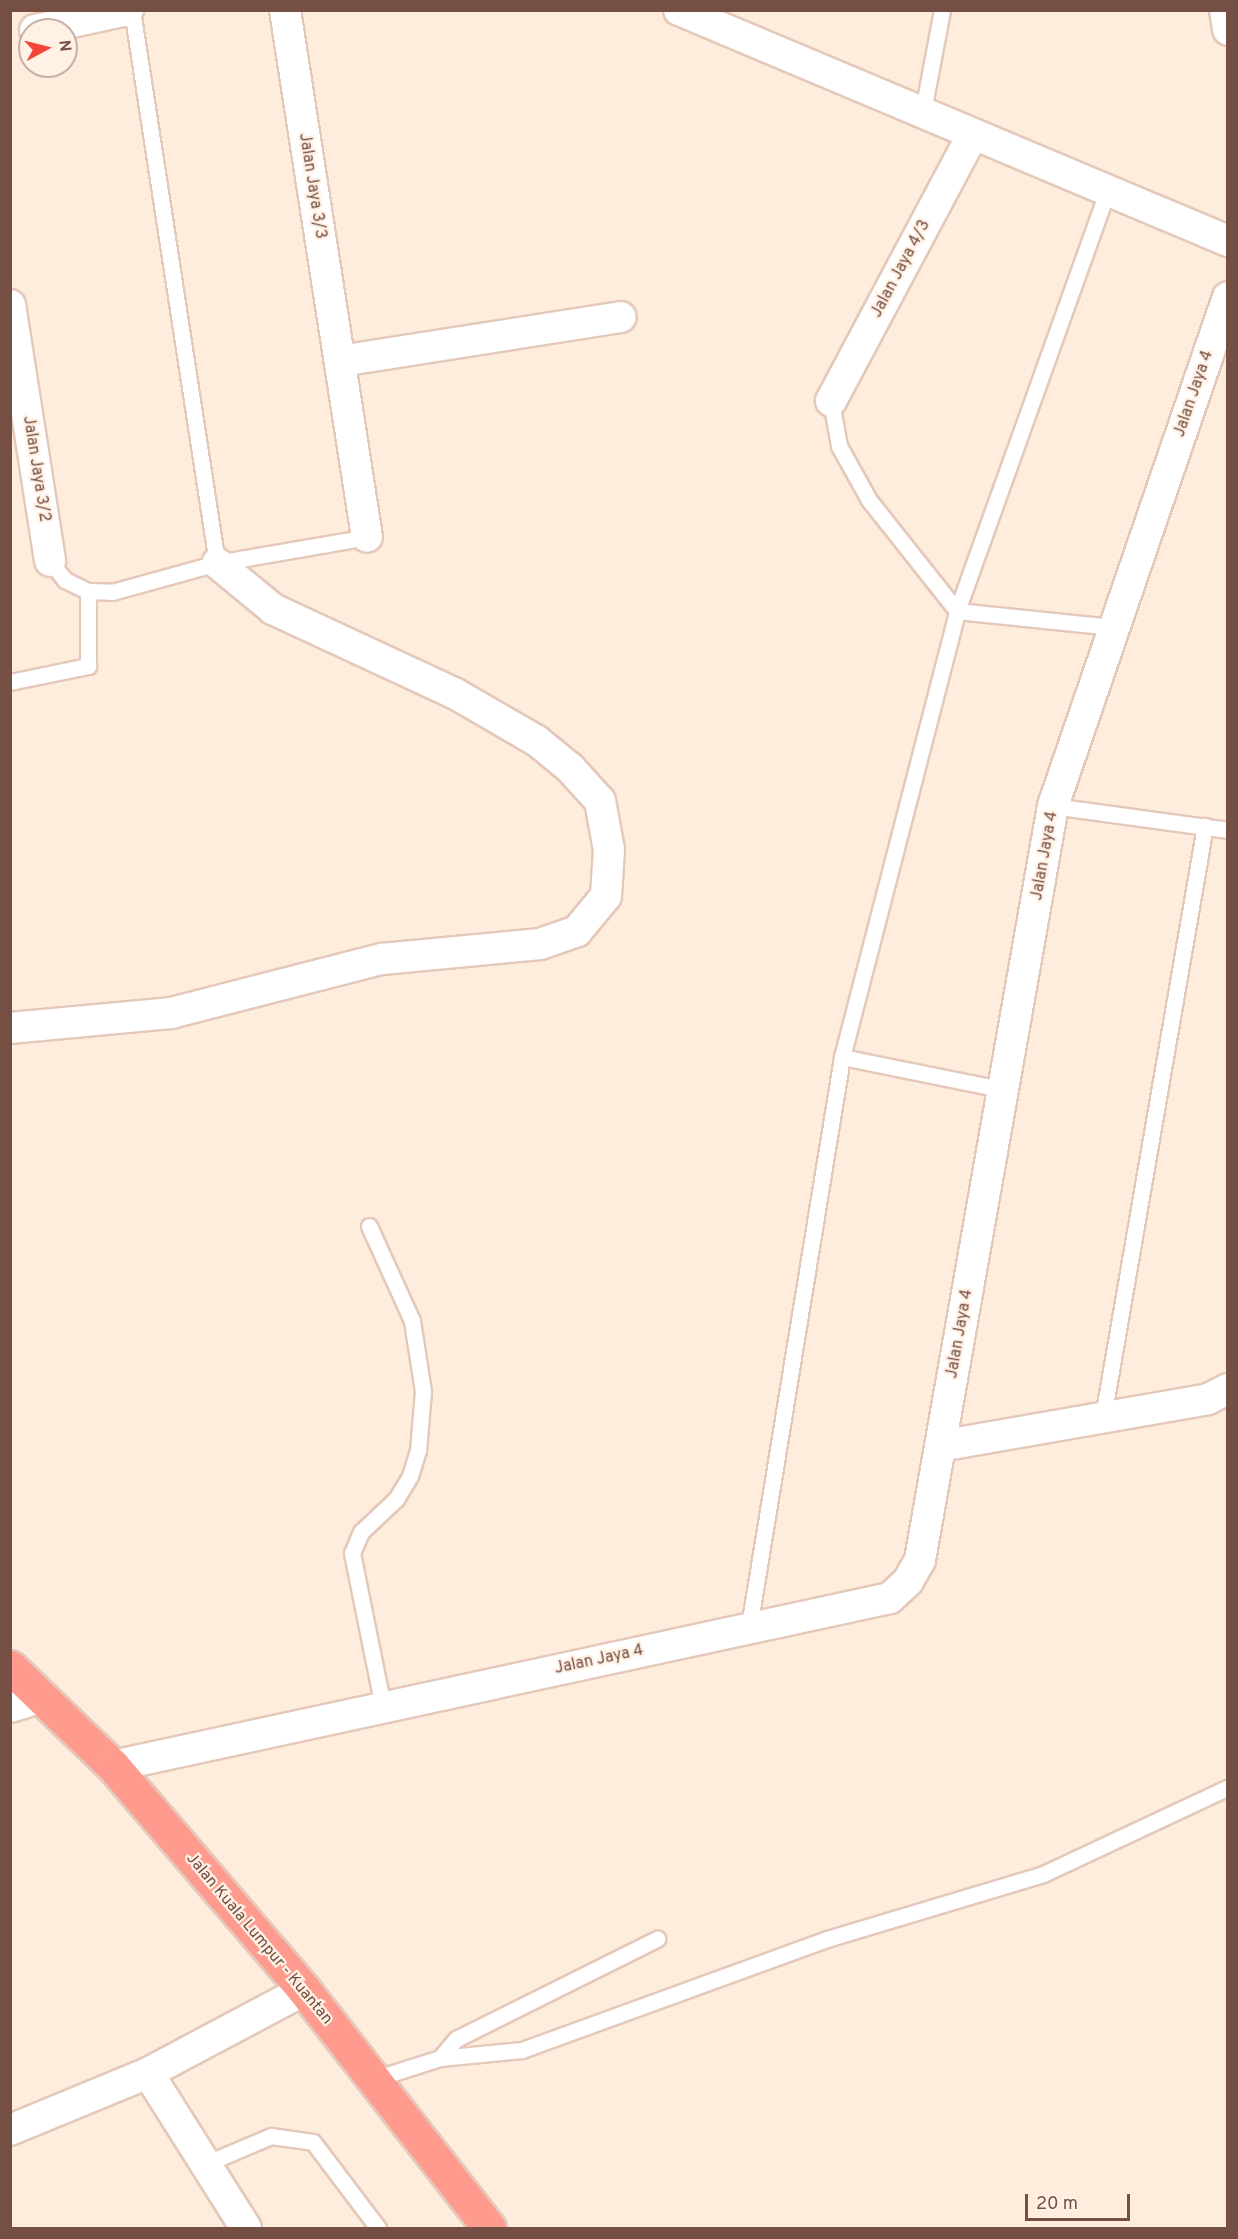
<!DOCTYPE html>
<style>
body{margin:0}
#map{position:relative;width:1238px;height:2239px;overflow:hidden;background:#feecdc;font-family:Overpass,sans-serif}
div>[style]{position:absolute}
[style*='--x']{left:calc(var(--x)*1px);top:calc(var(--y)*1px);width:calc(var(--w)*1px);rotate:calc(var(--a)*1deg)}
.roads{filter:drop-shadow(2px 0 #e4c9bb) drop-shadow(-2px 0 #e4c9bb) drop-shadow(0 2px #e4c9bb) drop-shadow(0 -2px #e4c9bb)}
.lane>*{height:15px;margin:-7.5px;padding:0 7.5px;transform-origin:7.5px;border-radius:7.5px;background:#fff}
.street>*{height:30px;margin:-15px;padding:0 15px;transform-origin:15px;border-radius:15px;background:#fff}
.highway>*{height:33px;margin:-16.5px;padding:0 16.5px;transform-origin:16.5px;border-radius:16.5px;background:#fe9b8e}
span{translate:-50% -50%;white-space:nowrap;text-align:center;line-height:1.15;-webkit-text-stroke:4.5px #fff1e4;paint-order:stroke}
.street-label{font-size:16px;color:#754e44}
.frame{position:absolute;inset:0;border:12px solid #754e44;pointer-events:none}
.north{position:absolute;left:18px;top:18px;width:60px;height:60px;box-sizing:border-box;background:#fff1e4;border:2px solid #c8b0a4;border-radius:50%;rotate:83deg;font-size:16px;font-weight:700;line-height:24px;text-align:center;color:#754e44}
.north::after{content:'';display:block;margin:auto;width:21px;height:27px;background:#f34637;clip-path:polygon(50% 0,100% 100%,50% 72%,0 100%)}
.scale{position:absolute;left:1025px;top:2194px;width:105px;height:27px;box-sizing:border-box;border:3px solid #754e44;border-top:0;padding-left:8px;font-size:18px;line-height:21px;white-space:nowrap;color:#754e44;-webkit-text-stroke:4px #fff1e4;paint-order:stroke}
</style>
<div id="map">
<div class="roads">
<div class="lane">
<div style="--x:132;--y:10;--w:559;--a:81.26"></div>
<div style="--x:922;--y:116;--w:108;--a:-79.3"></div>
<div style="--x:831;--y:401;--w:46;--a:79.9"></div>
<div style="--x:839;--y:446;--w:62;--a:60.9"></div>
<div style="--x:869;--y:500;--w:142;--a:51.6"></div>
<div style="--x:957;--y:611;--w:156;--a:5.9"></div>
<div style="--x:50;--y:561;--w:24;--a:52"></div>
<div style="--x:65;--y:580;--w:25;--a:26"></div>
<div style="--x:88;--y:591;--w:24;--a:2"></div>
<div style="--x:112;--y:592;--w:109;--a:-15.4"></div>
<div style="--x:217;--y:563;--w:152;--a:-9.8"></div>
<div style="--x:10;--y:682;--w:80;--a:-11.6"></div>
<div style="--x:88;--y:666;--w:75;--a:-90"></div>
<div style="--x:1053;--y:806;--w:177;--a:7.8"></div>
<div style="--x:842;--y:1057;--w:166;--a:11.4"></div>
<div style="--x:369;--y:1226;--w:104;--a:65.6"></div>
<div style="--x:412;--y:1321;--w:71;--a:81.1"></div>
<div style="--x:423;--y:1391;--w:59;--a:94.8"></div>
<div style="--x:418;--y:1450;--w:27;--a:107"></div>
<div style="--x:410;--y:1476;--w:27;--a:121"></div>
<div style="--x:396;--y:1499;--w:48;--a:136.7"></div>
<div style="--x:361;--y:1532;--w:23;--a:113"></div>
<div style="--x:352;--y:1553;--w:157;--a:78.6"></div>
<div style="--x:1103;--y:1417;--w:600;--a:-80.21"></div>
<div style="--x:749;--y:1627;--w:578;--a:-80.73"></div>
<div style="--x:842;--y:1057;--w:461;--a:-75.5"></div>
<div style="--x:957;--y:611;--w:445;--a:-70.3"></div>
<div style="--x:440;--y:2058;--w:25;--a:-50"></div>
<div style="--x:456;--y:2039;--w:225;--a:-26.5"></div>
<div style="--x:374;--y:2079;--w:69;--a:-17.7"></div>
<div style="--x:440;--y:2058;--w:82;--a:-5.6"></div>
<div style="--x:522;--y:2050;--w:325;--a:-20"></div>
<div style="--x:827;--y:1939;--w:226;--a:-16.7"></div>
<div style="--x:1043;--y:1874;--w:203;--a:-25.1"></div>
<div style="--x:205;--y:2164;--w:72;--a:-23"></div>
<div style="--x:271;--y:2136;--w:42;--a:8.1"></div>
<div style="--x:313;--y:2142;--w:108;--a:52.9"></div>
</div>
<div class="street">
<div style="--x:285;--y:10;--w:533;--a:81.16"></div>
<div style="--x:679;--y:10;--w:596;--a:22.82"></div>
<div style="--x:1225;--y:10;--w:20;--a:81"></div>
<div style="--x:35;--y:30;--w:95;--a:-12.1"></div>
<div style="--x:10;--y:305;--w:259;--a:81.1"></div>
<div style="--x:340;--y:361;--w:284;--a:-8.9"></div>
<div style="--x:831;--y:401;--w:300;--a:-62"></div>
<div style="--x:10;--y:1028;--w:162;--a:-5.3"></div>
<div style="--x:171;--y:1013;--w:218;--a:-14.4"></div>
<div style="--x:382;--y:959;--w:159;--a:-5.4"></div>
<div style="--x:540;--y:944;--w:39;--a:-19"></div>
<div style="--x:577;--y:931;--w:45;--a:-50.4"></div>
<div style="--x:606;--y:896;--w:46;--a:-86.3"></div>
<div style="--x:609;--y:850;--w:50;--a:-100.4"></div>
<div style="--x:600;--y:801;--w:45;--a:-132.3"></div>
<div style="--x:570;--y:768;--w:43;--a:-140.7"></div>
<div style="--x:537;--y:741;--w:94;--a:-149.9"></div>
<div style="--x:456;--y:694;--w:202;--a:-155.1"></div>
<div style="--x:273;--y:609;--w:72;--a:-140.6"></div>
<div style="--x:940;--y:1446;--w:272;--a:-9.9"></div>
<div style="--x:1208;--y:1399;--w:22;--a:-27"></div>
<div style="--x:10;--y:1707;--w:34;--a:-17"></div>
<div style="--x:113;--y:1766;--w:795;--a:-12.2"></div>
<div style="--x:890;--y:1598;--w:25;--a:-43"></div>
<div style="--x:908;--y:1581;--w:24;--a:-60"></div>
<div style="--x:920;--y:1560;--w:766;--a:-80"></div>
<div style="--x:1053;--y:806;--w:538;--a:-71.03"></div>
<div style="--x:148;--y:2073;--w:183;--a:57.7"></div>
<div style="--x:10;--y:2130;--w:149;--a:-22.4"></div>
<div style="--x:148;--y:2073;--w:177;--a:-28"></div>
</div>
<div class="highway">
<div style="--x:10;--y:1667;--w:143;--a:43.9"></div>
<div style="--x:113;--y:1766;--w:294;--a:49.5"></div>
<div style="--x:304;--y:1990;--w:301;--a:52.1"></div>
</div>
</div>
<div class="street-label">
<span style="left:312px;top:186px;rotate:81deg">Jalan Jaya 3/3</span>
<span style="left:901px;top:269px;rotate:-62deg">Jalan Jaya 4/3</span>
<span style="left:1194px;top:394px;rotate:-71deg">Jalan Jaya 4</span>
<span style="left:36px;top:469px;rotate:81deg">Jalan Jaya 3/2</span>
<span style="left:1045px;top:856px;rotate:-80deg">Jalan Jaya 4</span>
<span style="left:960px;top:1334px;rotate:-80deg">Jalan Jaya 4</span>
<span style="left:599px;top:1660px;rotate:-12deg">Jalan Jaya 4</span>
<span style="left:259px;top:1939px;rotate:50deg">Jalan Kuala Lumpur - Kuantan</span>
</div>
<div class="frame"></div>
<div class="north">N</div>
<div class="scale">20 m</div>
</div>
